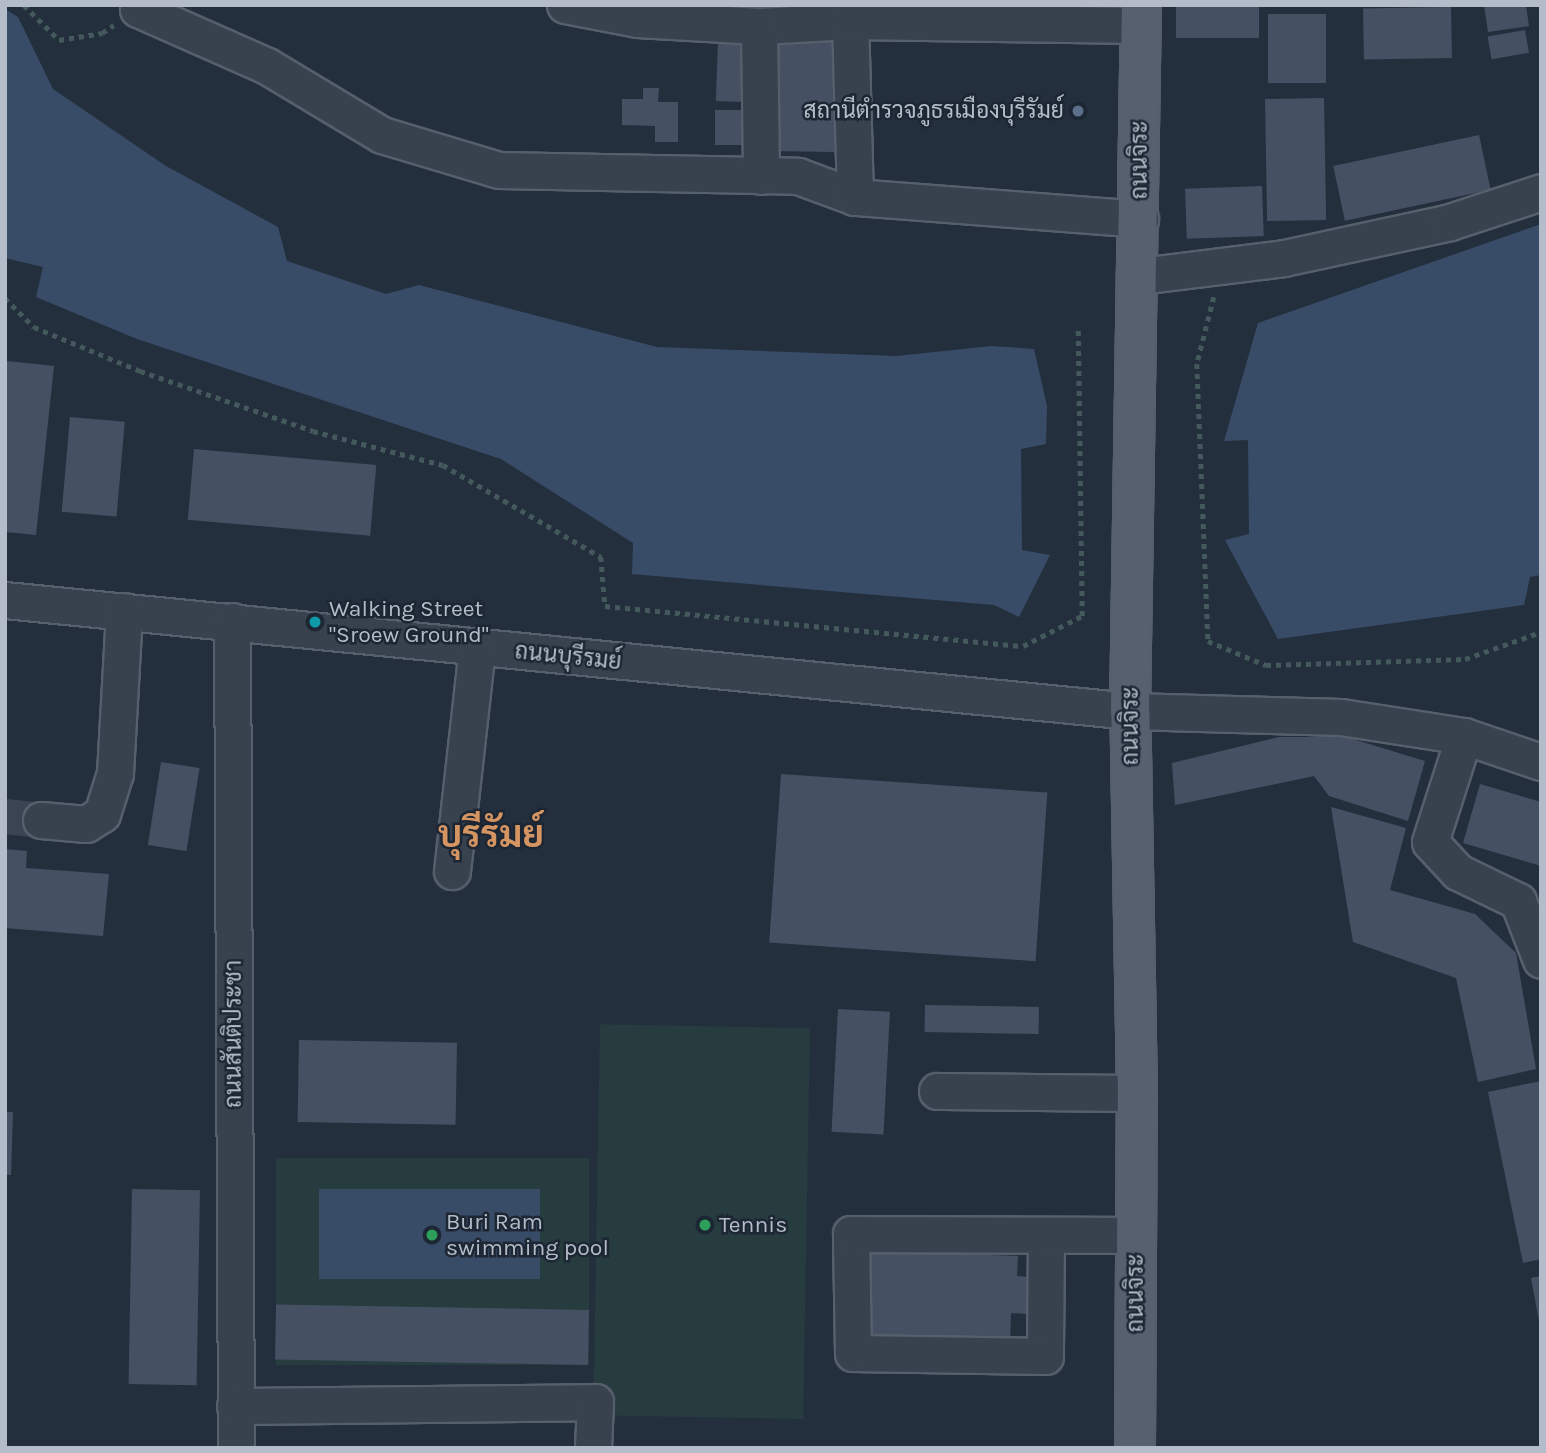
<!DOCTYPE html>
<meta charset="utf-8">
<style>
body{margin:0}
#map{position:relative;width:1546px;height:1453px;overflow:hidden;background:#242f3e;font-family:Karla,Sarabun,sans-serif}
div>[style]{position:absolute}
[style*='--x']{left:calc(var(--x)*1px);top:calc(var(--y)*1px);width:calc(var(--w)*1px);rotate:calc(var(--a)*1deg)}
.green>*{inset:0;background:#263c3f;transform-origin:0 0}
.water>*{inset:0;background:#394c67;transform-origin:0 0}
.building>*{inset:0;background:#455162;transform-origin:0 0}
.minor-tunnel>*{height:35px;margin-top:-17.5px;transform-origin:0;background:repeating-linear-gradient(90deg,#3a4453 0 35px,transparent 0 53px)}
.path>*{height:4.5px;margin-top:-2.25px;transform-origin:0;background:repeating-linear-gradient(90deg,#44595c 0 5px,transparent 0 10px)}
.roads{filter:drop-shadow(2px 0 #565f6c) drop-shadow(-2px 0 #565f6c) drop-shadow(0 2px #565f6c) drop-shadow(0 -2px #565f6c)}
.minor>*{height:35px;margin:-17.5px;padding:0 17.5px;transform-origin:17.5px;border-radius:17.5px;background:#38414e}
.major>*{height:38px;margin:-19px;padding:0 19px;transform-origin:19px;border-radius:19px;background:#56606e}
.dots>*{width:19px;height:19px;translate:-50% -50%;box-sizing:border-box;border:4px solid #1d2633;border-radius:50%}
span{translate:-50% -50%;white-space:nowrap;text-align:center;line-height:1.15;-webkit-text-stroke:5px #1d2633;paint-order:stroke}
.poi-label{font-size:23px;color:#b4bcc9}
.right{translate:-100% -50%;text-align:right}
.left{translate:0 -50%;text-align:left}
.street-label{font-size:23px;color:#b4bcc9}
.town-label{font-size:37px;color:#d59563;font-weight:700}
.frame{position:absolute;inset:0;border:7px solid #b4bcc9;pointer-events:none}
</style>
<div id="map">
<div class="green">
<div style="left:810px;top:1028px;width:391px;height:210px;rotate:91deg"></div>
<div style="left:589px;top:1158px;width:207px;height:313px;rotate:90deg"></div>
</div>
<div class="water">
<div style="clip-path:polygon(5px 9px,18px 17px,53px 89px,166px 166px,278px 227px,287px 261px,386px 294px,419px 285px,657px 347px,896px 356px,992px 346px,1034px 349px,1047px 406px,1046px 444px,1021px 449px,1022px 550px,1050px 555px,1019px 617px,994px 605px,632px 574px,633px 543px,501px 459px,137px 339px,36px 297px,43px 267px,5px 258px)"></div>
<div style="clip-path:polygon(1541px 224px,1541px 575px,1530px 577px,1524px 605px,1278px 639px,1225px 540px,1249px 534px,1248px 440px,1224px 441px,1258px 323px)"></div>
<div style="left:319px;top:1189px;width:221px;height:90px"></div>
</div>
<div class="building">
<div style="left:1176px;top:5px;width:83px;height:33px"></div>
<div style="clip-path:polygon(1484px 5px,1526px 5px,1529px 26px,1488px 32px)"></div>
<div style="left:1451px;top:7px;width:51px;height:88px;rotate:89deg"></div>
<div style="left:1268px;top:14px;width:58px;height:69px"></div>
<div style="left:1525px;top:30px;width:23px;height:38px;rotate:80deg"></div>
<div style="left:774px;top:40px;width:62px;height:111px;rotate:1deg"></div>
<div style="left:718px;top:41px;width:35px;height:60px;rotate:2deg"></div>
<div style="clip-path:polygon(643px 88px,659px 88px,658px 102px,678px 102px,678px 142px,655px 142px,655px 126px,622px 125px,622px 99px,643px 99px)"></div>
<div style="left:1324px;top:98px;width:122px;height:59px;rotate:89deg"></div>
<div style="left:715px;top:110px;width:39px;height:35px"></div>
<div style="left:1479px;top:135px;width:56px;height:149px;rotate:78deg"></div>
<div style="left:1262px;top:186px;width:50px;height:77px;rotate:88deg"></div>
<div style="clip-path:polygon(7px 361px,54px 366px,36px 535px,5px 532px)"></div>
<div style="left:70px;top:417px;width:55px;height:95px;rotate:5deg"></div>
<div style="left:194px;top:449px;width:183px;height:71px;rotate:5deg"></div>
<div style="clip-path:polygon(1279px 737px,1346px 737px,1425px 761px,1408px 821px,1329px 796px,1314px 776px,1175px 805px,1172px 763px)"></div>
<div style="left:161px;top:762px;width:39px;height:84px;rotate:9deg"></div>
<div style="left:781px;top:774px;width:267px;height:169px;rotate:4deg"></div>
<div style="clip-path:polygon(1480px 784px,1541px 802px,1541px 866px,1463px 843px)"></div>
<div style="clip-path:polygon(1331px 807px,1406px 828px,1390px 890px,1475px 914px,1516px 953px,1536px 1069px,1478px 1082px,1456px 978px,1353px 942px)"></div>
<div style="clip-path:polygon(5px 849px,27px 851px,26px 868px,109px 874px,103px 936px,5px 928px)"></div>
<div style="left:925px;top:1005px;width:114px;height:27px;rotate:1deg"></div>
<div style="left:838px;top:1009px;width:52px;height:123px;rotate:3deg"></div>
<div style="left:299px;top:1040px;width:158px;height:82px;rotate:1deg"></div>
<div style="clip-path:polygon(1541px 1081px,1541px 1259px,1523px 1263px,1488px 1092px)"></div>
<div style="clip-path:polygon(5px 1112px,13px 1112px,11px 1175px,5px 1175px)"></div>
<div style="left:132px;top:1189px;width:68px;height:195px;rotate:1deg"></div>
<div style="clip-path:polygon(871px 1251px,1018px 1256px,1017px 1276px,1029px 1277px,1028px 1314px,1011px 1313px,1010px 1345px,868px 1340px)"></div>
<div style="clip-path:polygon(1541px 1276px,1541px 1321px,1539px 1321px,1531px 1278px)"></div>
<div style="left:589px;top:1310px;width:55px;height:313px;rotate:91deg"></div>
</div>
<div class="minor-tunnel">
<div style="--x:5;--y:816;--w:36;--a:6"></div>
</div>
<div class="path">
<div style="--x:24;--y:5;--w:49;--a:45"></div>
<div style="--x:59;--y:40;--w:44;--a:-9.2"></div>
<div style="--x:102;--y:33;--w:14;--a:-34"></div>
<div style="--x:1214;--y:297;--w:69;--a:104.2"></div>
<div style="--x:1197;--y:364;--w:277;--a:87.7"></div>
<div style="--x:1208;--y:641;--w:63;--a:22.5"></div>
<div style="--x:1266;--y:665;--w:199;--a:-1.7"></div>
<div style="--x:1465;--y:659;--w:81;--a:-19.6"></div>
<div style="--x:5;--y:298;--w:41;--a:45"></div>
<div style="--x:34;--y:327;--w:115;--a:22.5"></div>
<div style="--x:140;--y:371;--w:183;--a:19.1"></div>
<div style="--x:313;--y:431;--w:134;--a:14.7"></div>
<div style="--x:443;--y:465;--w:183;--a:30.2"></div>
<div style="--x:601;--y:557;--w:49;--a:85.3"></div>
<div style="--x:605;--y:606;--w:420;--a:5.5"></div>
<div style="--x:1023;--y:646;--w:66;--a:-27"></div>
<div style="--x:1082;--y:616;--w:289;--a:-90.8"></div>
</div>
<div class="roads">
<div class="minor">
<div style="--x:139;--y:5;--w:4;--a:104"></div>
<div style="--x:138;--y:9;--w:141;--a:23.8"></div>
<div style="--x:267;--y:66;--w:134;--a:31"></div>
<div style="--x:382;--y:135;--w:122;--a:16.7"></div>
<div style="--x:499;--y:170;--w:299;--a:1.1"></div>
<div style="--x:798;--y:176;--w:61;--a:20.2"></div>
<div style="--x:855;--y:197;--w:286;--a:4.4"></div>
<div style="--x:565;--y:5;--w:73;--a:11"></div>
<div style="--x:637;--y:19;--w:122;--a:3.3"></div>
<div style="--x:759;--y:26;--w:91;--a:-3.1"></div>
<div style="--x:759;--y:26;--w:150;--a:89.2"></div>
<div style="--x:855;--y:197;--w:176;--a:-91.6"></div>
<div style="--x:850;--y:21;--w:291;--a:0.8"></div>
<div style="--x:1140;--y:276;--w:145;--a:-7.1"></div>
<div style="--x:1284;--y:258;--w:170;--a:-12.2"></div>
<div style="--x:1450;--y:222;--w:96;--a:-18.2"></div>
<div style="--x:5;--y:600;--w:1130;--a:5.63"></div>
<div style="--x:1130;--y:711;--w:211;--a:1.6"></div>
<div style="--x:1341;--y:717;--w:124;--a:8.8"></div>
<div style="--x:1464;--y:736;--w:81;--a:18.7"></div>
<div style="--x:232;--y:621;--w:827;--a:89.72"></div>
<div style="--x:1464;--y:736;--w:111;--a:107.8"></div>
<div style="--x:1430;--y:842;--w:41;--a:47"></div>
<div style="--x:1458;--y:872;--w:67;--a:25.8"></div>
<div style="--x:1518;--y:901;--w:63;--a:68.7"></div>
<div style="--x:41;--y:820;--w:45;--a:5.1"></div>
<div style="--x:86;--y:824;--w:19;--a:-32"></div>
<div style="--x:102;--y:814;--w:43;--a:-72.4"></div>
<div style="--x:115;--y:773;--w:162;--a:-86.8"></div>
<div style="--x:452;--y:871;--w:224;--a:-83.6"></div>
<div style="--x:937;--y:1091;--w:200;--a:0.6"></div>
<div style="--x:1046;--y:1235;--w:121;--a:90.5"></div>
<div style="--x:1045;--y:1356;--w:192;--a:-179.1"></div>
<div style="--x:853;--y:1353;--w:119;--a:-91"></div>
<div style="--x:851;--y:1234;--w:285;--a:0.2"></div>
<div style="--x:235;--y:1406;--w:360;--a:-0.6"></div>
<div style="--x:595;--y:1402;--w:46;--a:92.5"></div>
</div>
<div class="major">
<div style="--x:1135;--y:1448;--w:355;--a:-89.7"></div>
<div style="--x:1137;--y:1093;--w:382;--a:-91"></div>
<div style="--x:1130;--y:711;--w:706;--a:-89.11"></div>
</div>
</div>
<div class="dots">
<div style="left:1078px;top:111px;background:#5c6f8a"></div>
<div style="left:315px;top:622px;background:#0f9aa8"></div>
<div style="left:705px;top:1225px;background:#2e9e5b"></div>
<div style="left:432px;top:1235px;background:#2e9e5b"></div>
</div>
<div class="poi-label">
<span class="right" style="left:1064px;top:111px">สถานีตำรวจภูธรเมืองบุรีรัมย์</span>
<span class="left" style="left:329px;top:622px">Walking Street<br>"Sroew Ground"</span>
<span class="left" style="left:446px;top:1235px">Buri Ram<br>swimming pool</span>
<span class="left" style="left:719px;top:1225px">Tennis</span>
</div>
<div class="street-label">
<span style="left:1140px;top:160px;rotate:-90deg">ถนนจิระ</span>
<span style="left:568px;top:657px;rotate:6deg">ถนนบุรีรมย์</span>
<span style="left:1131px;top:726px;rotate:-90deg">ถนนจิระ</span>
<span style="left:234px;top:1034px;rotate:-90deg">ถนนสันติประชา</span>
<span style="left:1136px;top:1293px;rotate:-90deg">ถนนจิระ</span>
</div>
<div class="town-label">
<span style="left:491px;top:835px">บุรีรัมย์</span>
</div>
<div class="frame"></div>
</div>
